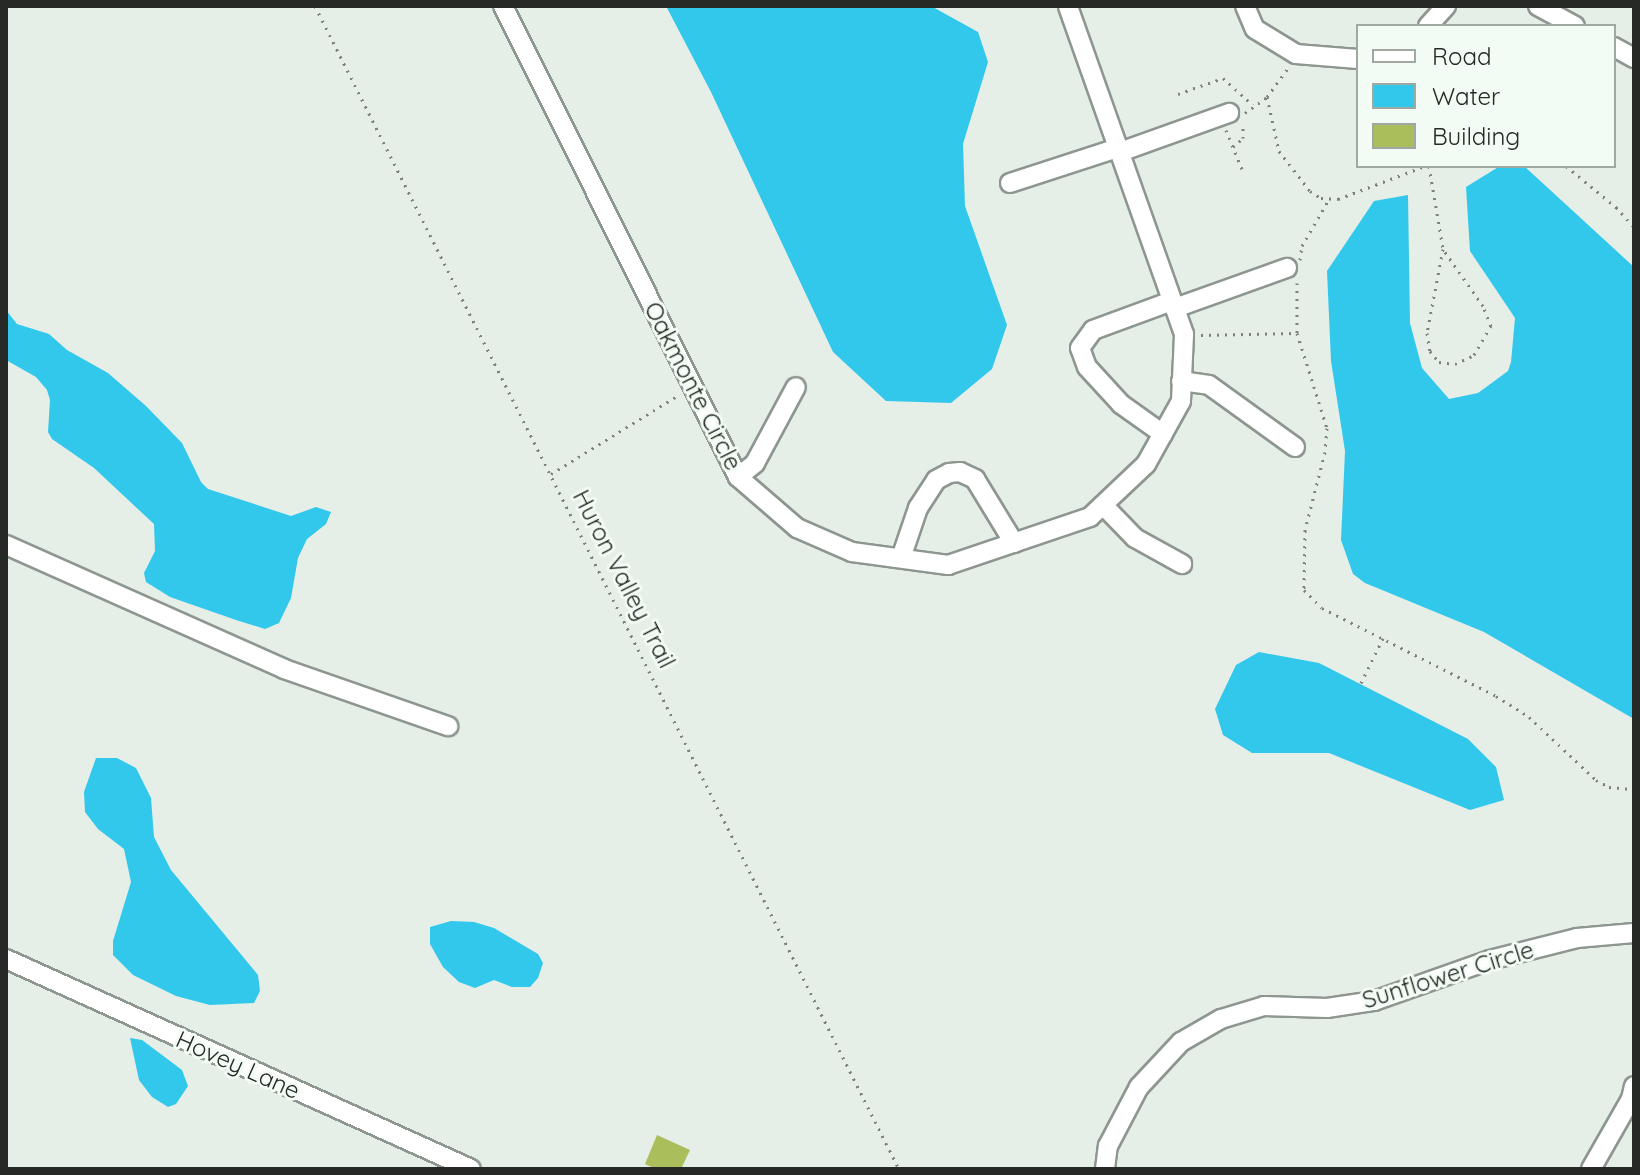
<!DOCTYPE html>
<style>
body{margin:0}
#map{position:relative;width:1640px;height:1175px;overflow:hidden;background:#e5eee7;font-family:Quicksand,sans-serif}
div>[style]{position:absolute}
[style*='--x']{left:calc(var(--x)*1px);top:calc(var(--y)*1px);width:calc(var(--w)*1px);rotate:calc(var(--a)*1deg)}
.water>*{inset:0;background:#32c8ec}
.building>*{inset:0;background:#aabf5b}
.path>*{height:3px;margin-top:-1.5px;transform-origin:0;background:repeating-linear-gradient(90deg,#7d827e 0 2px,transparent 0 8px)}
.roads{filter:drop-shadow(2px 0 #8d968f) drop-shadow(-2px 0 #8d968f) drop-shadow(0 2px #8d968f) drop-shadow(0 -2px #8d968f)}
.minor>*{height:18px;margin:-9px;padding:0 9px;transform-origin:9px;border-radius:9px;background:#fff}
span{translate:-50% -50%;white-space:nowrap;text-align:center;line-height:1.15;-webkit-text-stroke:6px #f2fcf4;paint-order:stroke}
.street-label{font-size:24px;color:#262926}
.frame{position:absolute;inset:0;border:8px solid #262926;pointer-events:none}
.legend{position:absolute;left:1356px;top:24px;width:260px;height:144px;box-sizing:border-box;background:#f2fcf4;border:2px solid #a0a8a2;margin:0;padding:10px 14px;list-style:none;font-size:24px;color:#262926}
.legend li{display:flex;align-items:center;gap:16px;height:40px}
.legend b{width:40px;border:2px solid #a0a8a2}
</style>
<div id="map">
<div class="water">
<div style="clip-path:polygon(666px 6px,931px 6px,978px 32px,988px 62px,963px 144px,965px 206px,1007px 325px,992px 369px,951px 403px,886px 401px,833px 352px,711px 92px)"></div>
<div style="clip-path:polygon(1500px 166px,1524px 166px,1634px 267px,1634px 719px,1484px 632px,1365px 583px,1353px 574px,1341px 540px,1345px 451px,1331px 361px,1327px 271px,1374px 201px,1408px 195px,1410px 323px,1422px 368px,1449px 399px,1478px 393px,1508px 371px,1511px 362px,1515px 318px,1470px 251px,1466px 187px)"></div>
<div style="clip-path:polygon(6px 310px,17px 324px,49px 334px,67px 350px,108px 373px,146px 406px,182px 443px,201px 482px,208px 489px,291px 516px,316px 507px,331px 512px,326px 524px,307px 539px,298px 558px,291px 598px,279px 623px,265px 629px,236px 620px,170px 597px,146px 582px,144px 573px,155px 551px,154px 524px,94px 468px,52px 439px,48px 432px,50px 400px,47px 390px,36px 377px,6px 360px)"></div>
<div style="clip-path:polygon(1259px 652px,1319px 663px,1468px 739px,1496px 767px,1504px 800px,1470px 810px,1329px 753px,1252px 753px,1223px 735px,1215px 709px,1236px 665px)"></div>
<div style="clip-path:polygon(96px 758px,117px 758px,136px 768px,151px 798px,154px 837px,171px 870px,258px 975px,260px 991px,254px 1003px,210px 1005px,176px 996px,133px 975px,113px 955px,113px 941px,131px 882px,124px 849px,98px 829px,85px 812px,84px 792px)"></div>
<div style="clip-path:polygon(451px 921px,474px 922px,494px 928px,538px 954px,543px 963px,538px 978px,530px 987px,512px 987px,494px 980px,475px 988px,459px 982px,443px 967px,430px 944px,430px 927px)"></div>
<div style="clip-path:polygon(130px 1038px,142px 1040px,182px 1070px,188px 1086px,176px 1104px,168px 1107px,152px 1097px,139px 1080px)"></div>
</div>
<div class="building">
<div style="clip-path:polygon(657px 1135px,690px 1150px,681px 1169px,656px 1169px,645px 1164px)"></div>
</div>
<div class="path">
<div style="--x:315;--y:6;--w:1301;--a:63.34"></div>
<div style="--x:1178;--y:94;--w:48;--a:-19.6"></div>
<div style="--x:1223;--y:78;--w:40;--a:42"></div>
<div style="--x:1267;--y:97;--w:55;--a:77.5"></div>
<div style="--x:1279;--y:151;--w:51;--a:52.2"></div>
<div style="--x:1310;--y:191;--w:13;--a:32"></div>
<div style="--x:1321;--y:198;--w:17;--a:3"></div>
<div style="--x:1338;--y:199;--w:93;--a:-20.8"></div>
<div style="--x:1245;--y:113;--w:27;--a:-36"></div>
<div style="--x:1267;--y:97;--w:37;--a:-54"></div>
<div style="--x:1226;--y:130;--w:42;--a:67.7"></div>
<div style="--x:1233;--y:147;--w:13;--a:-42"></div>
<div style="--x:1243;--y:138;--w:14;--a:-90"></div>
<div style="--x:1429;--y:166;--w:84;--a:80.4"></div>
<div style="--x:1443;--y:249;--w:86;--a:100.8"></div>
<div style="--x:1427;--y:333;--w:18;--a:81"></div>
<div style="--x:1430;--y:351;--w:14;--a:51"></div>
<div style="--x:1439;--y:362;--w:16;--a:7"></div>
<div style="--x:1455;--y:364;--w:21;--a:-25"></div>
<div style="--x:1474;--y:355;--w:34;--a:-60"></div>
<div style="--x:1491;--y:326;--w:22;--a:-112"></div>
<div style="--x:1483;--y:306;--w:70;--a:-125.1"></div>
<div style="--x:1566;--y:166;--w:65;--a:39.4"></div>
<div style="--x:1616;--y:207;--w:27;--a:48"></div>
<div style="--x:1300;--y:260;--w:14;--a:-82"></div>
<div style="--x:1302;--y:246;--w:54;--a:-60.1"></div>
<div style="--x:1297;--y:283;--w:50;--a:90"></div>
<div style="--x:1297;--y:333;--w:100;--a:72.5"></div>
<div style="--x:1327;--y:428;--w:24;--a:95"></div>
<div style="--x:1325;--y:452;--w:81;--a:104.4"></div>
<div style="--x:1305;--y:530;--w:60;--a:91"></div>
<div style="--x:1304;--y:590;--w:25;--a:45"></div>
<div style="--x:1322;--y:608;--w:195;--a:26.8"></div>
<div style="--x:1496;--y:696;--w:39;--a:32"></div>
<div style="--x:1529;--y:717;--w:92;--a:43.2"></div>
<div style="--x:1596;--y:780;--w:15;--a:28"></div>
<div style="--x:1609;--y:787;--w:25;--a:5"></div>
<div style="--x:1201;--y:335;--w:96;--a:-1.2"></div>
<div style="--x:551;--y:474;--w:152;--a:-31.8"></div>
<div style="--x:1361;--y:683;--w:50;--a:-63.9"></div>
</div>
<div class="roads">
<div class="minor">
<div style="--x:503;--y:6;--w:526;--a:63.48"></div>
<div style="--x:738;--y:477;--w:78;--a:40.8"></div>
<div style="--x:797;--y:528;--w:60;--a:23.6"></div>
<div style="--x:852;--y:552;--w:97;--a:7.7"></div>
<div style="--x:948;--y:565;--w:150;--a:-18.7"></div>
<div style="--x:1090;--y:517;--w:77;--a:-43.4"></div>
<div style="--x:1146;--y:464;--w:72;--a:-60.9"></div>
<div style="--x:1181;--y:401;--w:67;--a:-87.4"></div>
<div style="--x:1184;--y:334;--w:348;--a:-109.5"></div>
<div style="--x:1245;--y:6;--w:25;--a:67"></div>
<div style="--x:1255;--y:29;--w:48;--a:31.4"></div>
<div style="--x:1296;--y:54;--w:62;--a:4.6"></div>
<div style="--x:1538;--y:6;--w:42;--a:28.4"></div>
<div style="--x:1428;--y:26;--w:27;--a:-48"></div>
<div style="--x:1614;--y:47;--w:23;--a:29"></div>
<div style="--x:1120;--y:152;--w:116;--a:-19.7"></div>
<div style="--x:1010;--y:183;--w:114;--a:-18"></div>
<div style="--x:1175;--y:308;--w:119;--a:-19.7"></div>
<div style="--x:1181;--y:381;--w:28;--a:8"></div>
<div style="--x:1209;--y:385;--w:106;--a:35.8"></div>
<div style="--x:1163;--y:434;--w:52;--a:-144.5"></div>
<div style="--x:1121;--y:404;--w:50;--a:-132.6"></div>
<div style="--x:1087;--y:367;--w:20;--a:-110"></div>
<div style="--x:1080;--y:348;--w:22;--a:-54"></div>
<div style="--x:1093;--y:330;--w:84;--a:-20.2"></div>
<div style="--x:738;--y:477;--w:22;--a:-39"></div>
<div style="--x:755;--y:463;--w:86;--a:-61.7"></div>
<div style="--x:1103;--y:505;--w:46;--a:45.9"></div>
<div style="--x:1135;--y:538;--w:54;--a:29"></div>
<div style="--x:6;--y:545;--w:304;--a:24"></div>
<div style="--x:284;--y:669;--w:174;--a:19.2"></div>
<div style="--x:901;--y:558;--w:53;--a:-71.2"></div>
<div style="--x:918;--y:508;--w:33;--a:-57"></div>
<div style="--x:936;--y:480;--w:15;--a:-28"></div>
<div style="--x:949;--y:473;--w:11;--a:-5"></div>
<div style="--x:960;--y:472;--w:17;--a:25"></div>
<div style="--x:975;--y:479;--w:75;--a:58.6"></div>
<div style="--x:6;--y:959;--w:510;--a:24.3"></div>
<div style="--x:1105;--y:1169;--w:23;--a:-83"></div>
<div style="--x:1108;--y:1146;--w:67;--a:-62.3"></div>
<div style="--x:1139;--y:1087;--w:62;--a:-47"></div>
<div style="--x:1181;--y:1042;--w:46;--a:-29.9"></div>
<div style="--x:1221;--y:1019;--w:45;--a:-16.8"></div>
<div style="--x:1264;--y:1006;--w:63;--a:1.8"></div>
<div style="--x:1327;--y:1008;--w:48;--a:-8.5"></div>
<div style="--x:1374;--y:1001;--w:123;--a:-19.5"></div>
<div style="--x:1490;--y:960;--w:90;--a:-14.2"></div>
<div style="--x:1577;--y:938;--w:57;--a:-5"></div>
<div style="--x:1591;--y:1169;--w:81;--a:-60.3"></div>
<div style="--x:1631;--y:1099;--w:13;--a:-77"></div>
</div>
</div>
<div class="street-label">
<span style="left:693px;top:386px;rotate:63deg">Oakmonte Circle</span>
<span style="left:624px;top:579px;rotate:63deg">Huron Valley Trail</span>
<span style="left:1448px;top:975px;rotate:-17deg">Sunflower Circle</span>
<span style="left:238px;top:1065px;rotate:24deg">Hovey Lane</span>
</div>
<div class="frame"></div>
<ul class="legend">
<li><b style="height:10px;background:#fff"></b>Road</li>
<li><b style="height:22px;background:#32c8ec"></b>Water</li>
<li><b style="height:22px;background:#aabf5b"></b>Building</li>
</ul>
</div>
